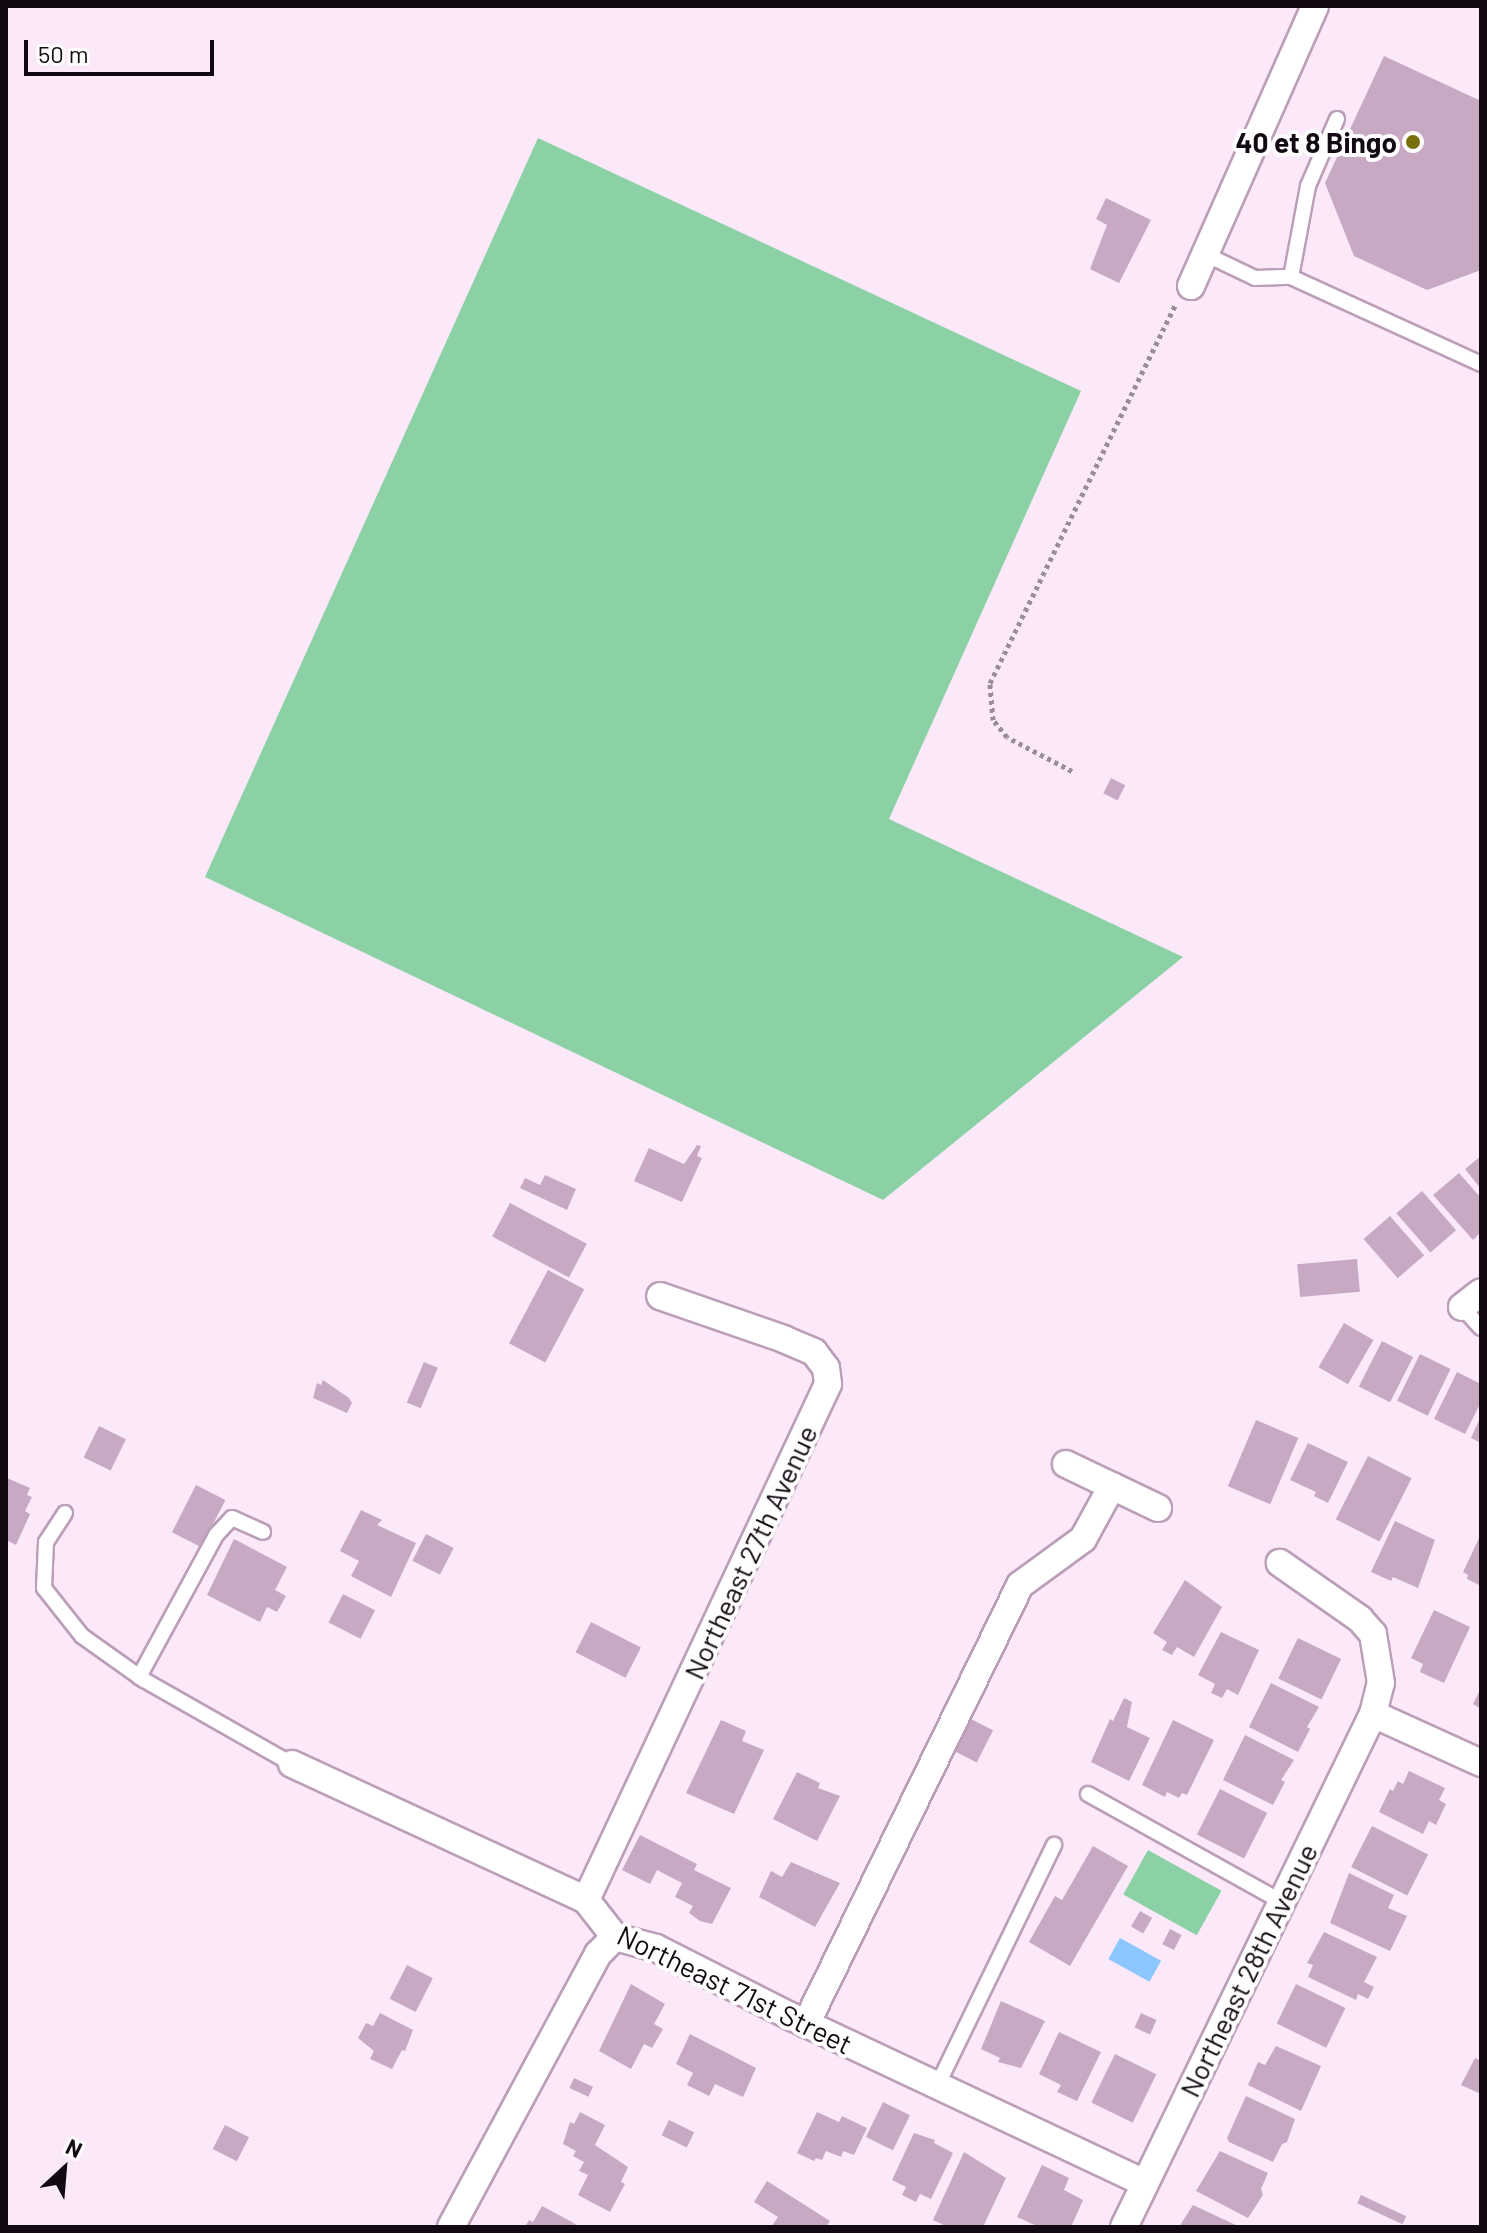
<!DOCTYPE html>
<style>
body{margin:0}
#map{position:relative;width:1487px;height:2233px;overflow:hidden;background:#fbe9fa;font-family:Barlow,sans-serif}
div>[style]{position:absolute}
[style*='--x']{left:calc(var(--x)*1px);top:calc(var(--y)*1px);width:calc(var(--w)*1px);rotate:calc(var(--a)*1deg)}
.green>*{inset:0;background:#8cd1a5;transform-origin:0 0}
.water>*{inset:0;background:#8bc7fe;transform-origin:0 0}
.building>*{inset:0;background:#c7a9c4;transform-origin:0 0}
.path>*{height:5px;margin-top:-2.5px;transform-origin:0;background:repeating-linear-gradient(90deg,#9a8c99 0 4px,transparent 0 8px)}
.roads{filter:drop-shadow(2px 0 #bb9eb8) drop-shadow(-2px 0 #bb9eb8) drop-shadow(0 2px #bb9eb8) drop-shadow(0 -2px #bb9eb8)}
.lane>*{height:14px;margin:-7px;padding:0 7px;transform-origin:7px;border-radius:7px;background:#fff}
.street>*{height:26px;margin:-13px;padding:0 13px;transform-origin:13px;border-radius:13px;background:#fff}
.dots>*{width:22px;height:22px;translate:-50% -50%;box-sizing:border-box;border:4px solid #fdfdfd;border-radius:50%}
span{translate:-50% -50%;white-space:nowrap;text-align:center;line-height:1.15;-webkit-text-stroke:8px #fdfdfd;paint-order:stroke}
.poi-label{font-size:28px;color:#130912;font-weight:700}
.right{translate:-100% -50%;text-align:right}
.street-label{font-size:28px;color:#130912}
.frame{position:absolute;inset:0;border:8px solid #130912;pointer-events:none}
.north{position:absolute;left:24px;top:2129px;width:80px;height:80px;-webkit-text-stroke:6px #fdfdfd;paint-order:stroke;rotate:26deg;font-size:22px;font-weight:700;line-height:32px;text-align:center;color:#130912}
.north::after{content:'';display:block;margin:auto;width:28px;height:36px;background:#130912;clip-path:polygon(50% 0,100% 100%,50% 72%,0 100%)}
.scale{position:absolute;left:24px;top:40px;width:190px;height:36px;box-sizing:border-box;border:4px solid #130912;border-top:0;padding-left:10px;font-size:24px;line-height:28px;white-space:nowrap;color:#130912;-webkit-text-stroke:6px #fdfdfd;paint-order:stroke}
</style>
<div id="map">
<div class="green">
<div style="clip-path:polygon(538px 138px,1081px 391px,889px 819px,1183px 957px,883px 1200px,205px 877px)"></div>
<div style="left:1148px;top:1850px;width:84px;height:51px;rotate:29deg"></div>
</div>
<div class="water">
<div style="left:1120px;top:1938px;width:47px;height:24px;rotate:29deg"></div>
</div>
<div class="building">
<div style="clip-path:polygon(1384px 56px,1481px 101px,1481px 270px,1427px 290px,1354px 256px,1325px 183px)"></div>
<div style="clip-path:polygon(1106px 198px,1151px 220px,1119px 283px,1090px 269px,1107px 225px,1096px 219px)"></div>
<div style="left:1111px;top:778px;width:16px;height:17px;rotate:27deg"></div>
<div style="clip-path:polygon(697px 1145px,701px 1146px,697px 1156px,702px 1158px,682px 1202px,634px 1181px,649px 1148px,684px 1164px)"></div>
<div style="clip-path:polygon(1481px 1156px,1481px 1189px,1465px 1169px)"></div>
<div style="clip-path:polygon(1459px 1173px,1481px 1198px,1481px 1232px,1473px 1240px,1433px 1195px)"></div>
<div style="clip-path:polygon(545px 1175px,576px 1189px,567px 1210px,520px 1188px,525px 1178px,540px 1185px)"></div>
<div style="left:1422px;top:1191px;width:52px;height:34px;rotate:49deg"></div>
<div style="left:510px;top:1203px;width:87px;height:38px;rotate:28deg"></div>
<div style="left:1390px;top:1216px;width:52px;height:35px;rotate:49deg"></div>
<div style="left:1357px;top:1259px;width:33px;height:60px;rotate:85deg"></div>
<div style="left:548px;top:1270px;width:41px;height:83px;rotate:28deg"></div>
<div style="left:1344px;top:1323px;width:34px;height:51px;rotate:30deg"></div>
<div style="left:1382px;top:1341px;width:35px;height:51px;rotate:27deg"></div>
<div style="left:1420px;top:1354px;width:34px;height:52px;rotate:26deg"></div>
<div style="left:424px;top:1362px;width:15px;height:44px;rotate:23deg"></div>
<div style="clip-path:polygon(1457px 1372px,1481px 1384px,1481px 1402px,1465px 1434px,1434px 1419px)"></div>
<div style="clip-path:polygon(323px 1380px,349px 1398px,352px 1403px,347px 1413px,313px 1398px,317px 1383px,321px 1385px)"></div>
<div style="clip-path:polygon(1481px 1416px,1481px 1443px,1471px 1438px)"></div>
<div style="left:1256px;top:1420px;width:46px;height:72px;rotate:23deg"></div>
<div style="left:99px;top:1426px;width:30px;height:35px;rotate:26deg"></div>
<div style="clip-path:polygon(1308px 1443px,1348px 1462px,1328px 1503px,1314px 1496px,1316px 1492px,1290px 1480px)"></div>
<div style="left:1368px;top:1456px;width:49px;height:71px;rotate:27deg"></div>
<div style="clip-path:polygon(7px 1478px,30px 1488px,27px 1495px,32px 1497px,25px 1511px,30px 1514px,16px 1545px,6px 1540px)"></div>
<div style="left:196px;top:1485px;width:33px;height:53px;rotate:27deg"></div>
<div style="clip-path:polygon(361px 1510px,382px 1520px,377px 1525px,416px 1543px,391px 1597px,351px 1576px,359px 1561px,340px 1551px)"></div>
<div style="clip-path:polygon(1395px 1521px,1435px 1540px,1418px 1588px,1393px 1577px,1391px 1581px,1371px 1572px)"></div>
<div style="left:426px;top:1534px;width:31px;height:30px;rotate:27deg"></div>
<div style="clip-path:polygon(1481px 1534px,1481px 1586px,1467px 1579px,1468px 1575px,1463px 1572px)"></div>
<div style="clip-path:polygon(234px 1539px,287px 1567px,275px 1590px,286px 1596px,277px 1612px,267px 1607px,260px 1622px,207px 1595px)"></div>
<div style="clip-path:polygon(1185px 1580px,1222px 1607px,1194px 1657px,1177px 1647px,1172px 1655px,1162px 1650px,1167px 1642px,1153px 1633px)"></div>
<div style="left:343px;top:1594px;width:36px;height:32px;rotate:27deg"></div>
<div style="clip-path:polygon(1434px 1610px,1470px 1627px,1444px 1683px,1420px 1672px,1423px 1664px,1411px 1658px)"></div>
<div style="left:591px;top:1622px;width:56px;height:34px;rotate:27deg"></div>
<div style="clip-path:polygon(1221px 1632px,1259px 1650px,1238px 1695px,1227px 1689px,1222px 1698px,1211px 1693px,1215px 1684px,1198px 1675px)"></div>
<div style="left:1298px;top:1638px;width:48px;height:45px;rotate:26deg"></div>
<div style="clip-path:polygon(1271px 1683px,1319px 1707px,1307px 1727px,1310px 1729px,1298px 1752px,1249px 1727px)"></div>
<div style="clip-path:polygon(1481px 1688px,1481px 1709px,1473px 1704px)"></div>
<div style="clip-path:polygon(1124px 1698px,1132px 1702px,1127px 1727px,1150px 1738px,1129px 1781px,1091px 1762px,1110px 1719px,1113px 1721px)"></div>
<div style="left:961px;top:1714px;width:36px;height:36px;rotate:27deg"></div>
<div style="clip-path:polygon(721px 1720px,746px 1731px,742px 1741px,764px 1750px,734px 1814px,686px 1793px)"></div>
<div style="clip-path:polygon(1173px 1720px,1214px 1740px,1187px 1795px,1182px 1793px,1179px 1798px,1167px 1792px,1165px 1797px,1142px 1785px)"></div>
<div style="clip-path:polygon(1245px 1735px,1294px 1760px,1281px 1780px,1285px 1782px,1273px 1805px,1223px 1780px)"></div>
<div style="clip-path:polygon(1409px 1771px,1445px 1788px,1439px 1800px,1446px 1804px,1436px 1825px,1429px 1821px,1423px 1834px,1379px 1812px,1390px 1789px,1393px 1791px,1398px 1781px,1403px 1784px)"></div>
<div style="clip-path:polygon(797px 1772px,820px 1783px,818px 1788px,840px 1796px,817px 1841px,773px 1819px)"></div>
<div style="left:1220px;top:1789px;width:53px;height:51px;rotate:27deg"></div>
<div style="left:1372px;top:1826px;width:63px;height:46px;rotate:27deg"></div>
<div style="clip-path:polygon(640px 1835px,697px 1864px,694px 1870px,731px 1888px,712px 1924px,700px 1921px,689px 1913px,693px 1906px,675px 1897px,682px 1883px,657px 1870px,650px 1884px,622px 1870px)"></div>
<div style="clip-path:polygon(1093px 1846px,1128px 1866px,1070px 1966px,1029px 1942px,1055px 1896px,1062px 1900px)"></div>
<div style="clip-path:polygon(791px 1862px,840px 1883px,815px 1927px,759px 1897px,771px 1871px,782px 1877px)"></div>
<div style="clip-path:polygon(1349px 1873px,1394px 1895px,1388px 1908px,1407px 1916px,1390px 1951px,1330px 1923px)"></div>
<div style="left:1140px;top:1911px;width:14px;height:18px;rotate:30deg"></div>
<div style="left:1170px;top:1929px;width:13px;height:17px;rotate:27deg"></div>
<div style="clip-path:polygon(1324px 1932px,1377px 1957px,1364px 1982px,1374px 1987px,1368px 1999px,1358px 1994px,1356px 2000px,1308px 1977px,1313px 1965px,1307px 1963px)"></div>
<div style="left:407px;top:1965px;width:29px;height:38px;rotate:27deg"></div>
<div style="clip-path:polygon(631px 1984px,665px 2004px,654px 2024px,663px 2029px,652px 2048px,644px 2044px,631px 2069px,599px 2051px)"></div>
<div style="left:1296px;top:1984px;width:55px;height:44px;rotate:26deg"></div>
<div style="clip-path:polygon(1001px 2001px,1045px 2021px,1021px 2068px,998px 2062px,1000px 2058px,981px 2049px)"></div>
<div style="clip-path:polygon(380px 2013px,413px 2030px,405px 2051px,402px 2050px,392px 2069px,370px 2059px,374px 2051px,358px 2038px,366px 2023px,373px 2026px)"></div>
<div style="left:1141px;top:2013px;width:17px;height:16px;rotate:24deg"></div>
<div style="clip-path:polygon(1059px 2032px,1101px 2052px,1077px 2101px,1057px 2092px,1061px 2085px,1039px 2074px)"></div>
<div style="clip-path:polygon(690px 2034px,756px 2068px,743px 2097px,715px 2084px,709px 2096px,687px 2085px,693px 2073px,676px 2064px)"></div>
<div style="clip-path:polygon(1276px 2046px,1321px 2066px,1301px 2111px,1248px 2085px,1258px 2062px,1265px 2065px)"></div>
<div style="left:1115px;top:2054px;width:46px;height:54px;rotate:26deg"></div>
<div style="clip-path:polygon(1475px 2058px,1481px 2061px,1481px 2094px,1461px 2085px)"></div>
<div style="left:574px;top:2078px;width:21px;height:11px;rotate:25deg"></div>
<div style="clip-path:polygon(1246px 2096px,1295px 2119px,1287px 2142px,1282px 2144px,1273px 2162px,1229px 2142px,1227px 2138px)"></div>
<div style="left:883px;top:2102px;width:30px;height:39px;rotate:26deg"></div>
<div style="clip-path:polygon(580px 2112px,605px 2125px,595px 2145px,628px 2167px,621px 2182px,625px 2184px,610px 2212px,578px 2195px,588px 2175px,579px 2171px,584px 2162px,573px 2156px,576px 2151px,563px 2144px,570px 2122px,574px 2124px)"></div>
<div style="clip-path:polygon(817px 2112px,839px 2122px,842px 2116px,867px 2128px,854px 2155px,843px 2151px,841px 2157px,826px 2151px,822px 2160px,816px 2158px,814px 2161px,797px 2153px)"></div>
<div style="left:669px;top:2120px;width:28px;height:17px;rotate:26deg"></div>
<div style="left:225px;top:2125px;width:27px;height:27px;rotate:27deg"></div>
<div style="clip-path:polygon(914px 2133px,935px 2140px,934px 2143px,953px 2153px,931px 2199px,920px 2194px,916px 2202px,902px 2195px,906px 2187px,892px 2180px)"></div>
<div style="clip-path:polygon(1220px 2151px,1268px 2173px,1261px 2189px,1263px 2195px,1248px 2218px,1196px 2191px)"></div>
<div style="clip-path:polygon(964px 2152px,1006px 2178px,983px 2227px,948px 2227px,933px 2220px)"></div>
<div style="clip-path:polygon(1042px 2165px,1069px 2178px,1064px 2190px,1083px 2200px,1071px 2227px,1039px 2227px,1017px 2217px)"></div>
<div style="clip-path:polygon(767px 2181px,830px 2221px,826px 2227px,771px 2227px,778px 2217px,754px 2202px)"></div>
<div style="left:1361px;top:2195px;width:50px;height:9px;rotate:25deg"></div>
<div style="clip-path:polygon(1193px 2205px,1240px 2227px,1179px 2227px)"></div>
<div style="clip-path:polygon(542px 2206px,572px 2222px,579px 2227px,525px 2227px,529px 2220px,533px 2222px)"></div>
</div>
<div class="path">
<div style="--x:1072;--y:771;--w:73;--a:-152.4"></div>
<div style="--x:1007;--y:737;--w:22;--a:-129"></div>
<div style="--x:993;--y:720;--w:37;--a:-95"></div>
<div style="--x:990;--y:683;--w:422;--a:-63.9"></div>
</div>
<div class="roads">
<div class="lane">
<div style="--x:1205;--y:254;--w:55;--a:25.6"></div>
<div style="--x:1255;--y:278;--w:36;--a:-2"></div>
<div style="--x:1291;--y:277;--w:209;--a:24.6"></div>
<div style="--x:1291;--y:277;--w:93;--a:-79.4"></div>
<div style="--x:1308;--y:186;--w:73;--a:-66.6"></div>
<div style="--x:1462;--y:1307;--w:28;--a:48"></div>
<div style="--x:65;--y:1513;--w:35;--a:123"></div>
<div style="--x:46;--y:1542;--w:46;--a:92.5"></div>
<div style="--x:44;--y:1588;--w:61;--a:51.6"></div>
<div style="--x:82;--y:1636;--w:76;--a:35.4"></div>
<div style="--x:144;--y:1680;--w:170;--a:29.6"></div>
<div style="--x:139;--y:1677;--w:162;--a:-61.5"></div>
<div style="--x:216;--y:1535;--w:23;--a:-47"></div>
<div style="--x:232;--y:1518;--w:34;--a:24"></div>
<div style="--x:1088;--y:1794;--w:222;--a:29.1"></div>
<div style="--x:938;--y:2084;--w:266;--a:-64.1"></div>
</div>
<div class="street">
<div style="--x:1191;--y:286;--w:306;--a:-66.1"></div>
<div style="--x:1462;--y:1307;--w:24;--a:-38"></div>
<div style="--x:1066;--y:1464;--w:51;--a:25.6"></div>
<div style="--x:1373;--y:1714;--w:119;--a:24.4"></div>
<div style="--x:292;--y:1764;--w:324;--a:24.8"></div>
<div style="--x:586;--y:1900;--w:47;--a:51.9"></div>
<div style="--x:615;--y:1937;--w:42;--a:15"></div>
<div style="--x:656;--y:1948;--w:153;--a:26.9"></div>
<div style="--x:792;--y:2017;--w:389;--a:25.2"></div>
<div style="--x:586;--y:1900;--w:570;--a:-64.87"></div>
<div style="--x:828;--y:1384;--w:16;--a:-97"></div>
<div style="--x:826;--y:1368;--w:20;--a:-127"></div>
<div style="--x:814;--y:1352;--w:33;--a:-157"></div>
<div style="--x:784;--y:1339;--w:131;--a:-160.9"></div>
<div style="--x:806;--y:2024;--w:488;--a:-64"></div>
<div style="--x:1020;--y:1585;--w:78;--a:-36.1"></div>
<div style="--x:1083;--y:1539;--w:60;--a:-61.3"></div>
<div style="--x:1112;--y:1486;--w:51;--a:25.6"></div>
<div style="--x:451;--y:2227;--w:310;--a:-61.7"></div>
<div style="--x:598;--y:1954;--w:24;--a:-45"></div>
<div style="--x:1124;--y:2227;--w:570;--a:-64.11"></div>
<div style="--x:1373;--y:1714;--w:32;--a:-76"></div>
<div style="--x:1381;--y:1683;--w:50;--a:-99.3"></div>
<div style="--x:1373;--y:1634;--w:20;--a:-131"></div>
<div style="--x:1360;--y:1619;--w:98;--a:-145"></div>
</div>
</div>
<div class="dots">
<div style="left:1413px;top:142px;background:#796e0c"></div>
</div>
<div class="poi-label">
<span class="right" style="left:1397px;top:142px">40 et 8 Bingo</span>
</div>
<div class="street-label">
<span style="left:750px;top:1552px;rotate:-65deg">Northeast 27th Avenue</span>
<span style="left:1248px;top:1970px;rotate:-64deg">Northeast 28th Avenue</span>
<span style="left:735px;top:1989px;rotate:26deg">Northeast 71st Street</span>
</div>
<div class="frame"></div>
<div class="north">N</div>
<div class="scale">50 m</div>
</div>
